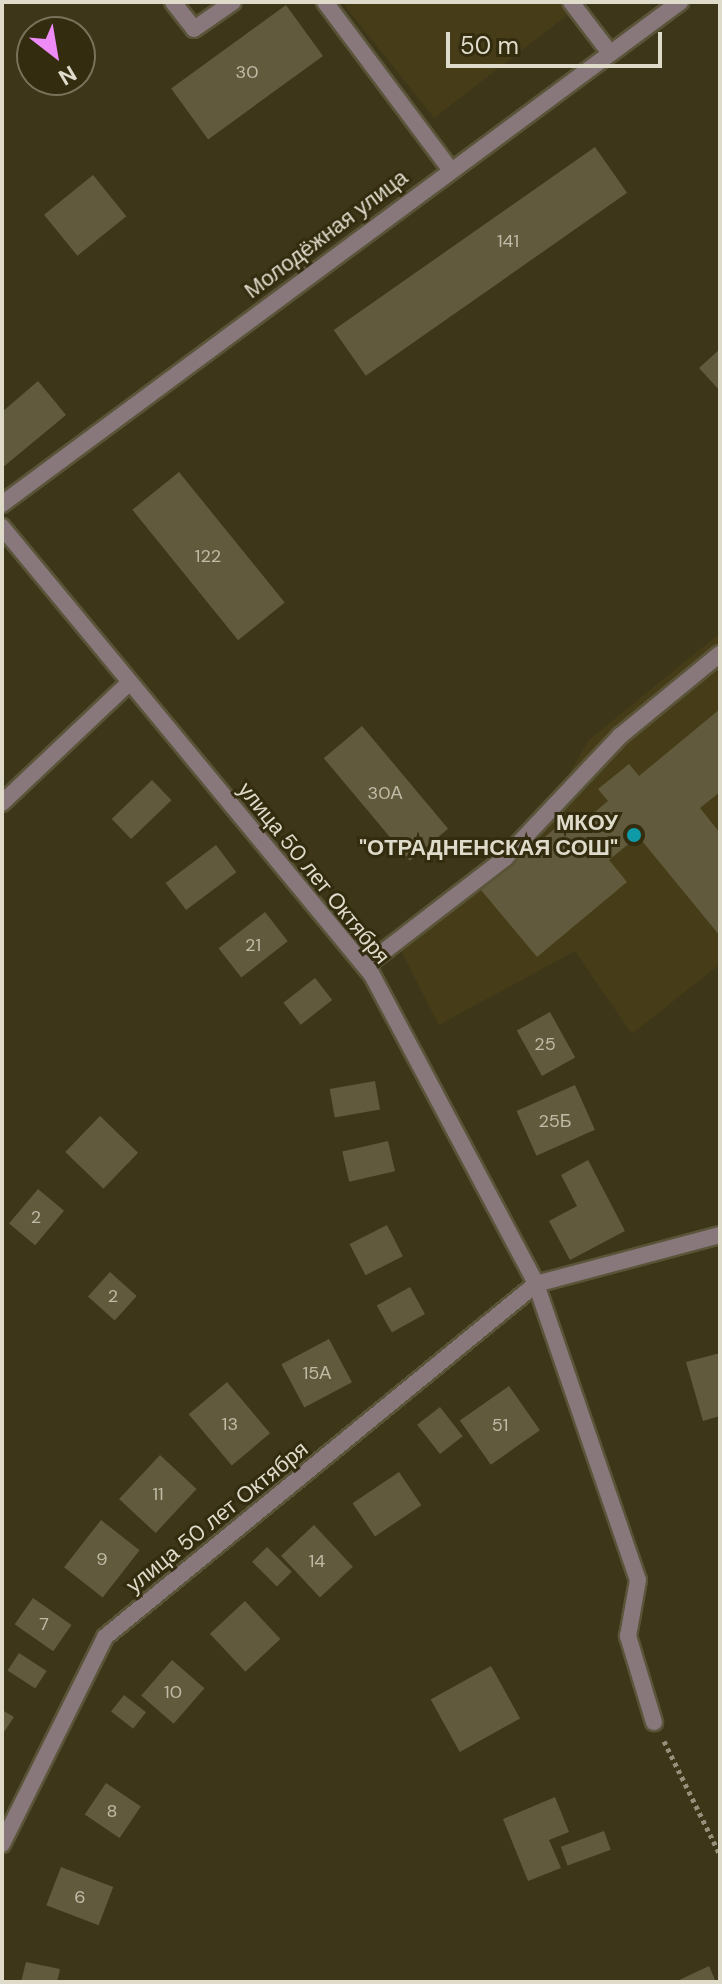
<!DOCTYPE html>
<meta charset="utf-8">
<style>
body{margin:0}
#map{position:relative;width:722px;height:1984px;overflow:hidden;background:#3d3619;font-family:"DM Sans",sans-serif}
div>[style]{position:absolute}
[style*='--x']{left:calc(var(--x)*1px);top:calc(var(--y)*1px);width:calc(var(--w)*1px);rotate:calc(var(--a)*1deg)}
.built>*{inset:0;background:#463d18}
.building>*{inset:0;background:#615a3c;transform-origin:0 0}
.path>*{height:5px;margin-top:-2.5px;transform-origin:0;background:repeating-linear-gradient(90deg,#96907b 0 4px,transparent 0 8px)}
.roads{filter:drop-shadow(2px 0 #5a5439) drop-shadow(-2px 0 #5a5439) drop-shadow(0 2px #5a5439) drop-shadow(0 -2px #5a5439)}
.lane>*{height:16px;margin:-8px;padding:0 8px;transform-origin:8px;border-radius:8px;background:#88787b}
.street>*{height:16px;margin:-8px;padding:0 8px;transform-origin:8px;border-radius:8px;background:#88787b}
.dots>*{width:22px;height:22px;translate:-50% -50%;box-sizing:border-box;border:4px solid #332c0f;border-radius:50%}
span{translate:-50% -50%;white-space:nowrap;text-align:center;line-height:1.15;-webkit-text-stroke:6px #332c0f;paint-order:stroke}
.number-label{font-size:18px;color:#c0bba7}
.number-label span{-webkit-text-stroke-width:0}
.street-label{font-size:22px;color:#dfdbcb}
.poi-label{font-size:22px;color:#dfdbcb;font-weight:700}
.right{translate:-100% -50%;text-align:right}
.frame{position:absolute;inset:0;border:4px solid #dfdbcb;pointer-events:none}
.north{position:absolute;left:16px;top:16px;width:80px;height:80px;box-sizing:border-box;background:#332c0f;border:2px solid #78725a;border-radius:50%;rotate:149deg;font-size:22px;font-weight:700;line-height:32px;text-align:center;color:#dfdbcb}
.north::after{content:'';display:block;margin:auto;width:28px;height:36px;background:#ef8bf7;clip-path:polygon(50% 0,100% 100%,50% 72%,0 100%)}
.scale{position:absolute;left:446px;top:32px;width:216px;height:36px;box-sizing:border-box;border:4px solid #dfdbcb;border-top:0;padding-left:10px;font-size:24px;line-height:28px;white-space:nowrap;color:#dfdbcb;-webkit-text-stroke:6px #332c0f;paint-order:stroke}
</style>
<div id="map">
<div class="built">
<div style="clip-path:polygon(342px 2px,584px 2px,434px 118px)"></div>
<div style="clip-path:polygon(720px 633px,720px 964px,632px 1034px,575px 951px,439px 1025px,395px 939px,548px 809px,589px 740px)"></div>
</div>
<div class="building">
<div style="left:286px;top:5px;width:63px;height:142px;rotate:54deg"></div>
<div style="left:595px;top:147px;width:56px;height:319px;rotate:55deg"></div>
<div style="left:93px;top:175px;width:53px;height:63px;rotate:51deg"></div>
<div style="clip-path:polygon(720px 349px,720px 391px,699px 368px)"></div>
<div style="clip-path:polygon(38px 381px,66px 415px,2px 468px,2px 412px)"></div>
<div style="left:179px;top:472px;width:168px;height:60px;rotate:51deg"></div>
<div style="clip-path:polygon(720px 709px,720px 792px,700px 808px,720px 833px,720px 936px,638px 836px,609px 860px,627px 882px,537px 957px,481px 890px,570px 816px,578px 826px,608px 801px,598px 789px,629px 764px,639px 776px)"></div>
<div style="left:362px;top:726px;width:134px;height:50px;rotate:50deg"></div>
<div style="left:152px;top:780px;width:28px;height:56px;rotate:46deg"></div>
<div style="left:216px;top:845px;width:34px;height:63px;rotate:53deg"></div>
<div style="left:265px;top:912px;width:37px;height:59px;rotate:52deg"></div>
<div style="left:315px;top:978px;width:28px;height:40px;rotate:52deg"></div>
<div style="left:550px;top:1012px;width:52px;height:38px;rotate:61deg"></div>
<div style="left:375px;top:1081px;width:29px;height:46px;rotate:80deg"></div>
<div style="left:575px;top:1085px;width:49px;height:64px;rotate:66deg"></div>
<div style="left:100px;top:1116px;width:53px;height:50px;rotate:44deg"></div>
<div style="left:388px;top:1141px;width:31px;height:47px;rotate:77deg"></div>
<div style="clip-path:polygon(588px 1160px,625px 1231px,570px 1260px,549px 1221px,577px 1206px,561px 1175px)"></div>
<div style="left:38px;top:1189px;width:34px;height:45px;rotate:40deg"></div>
<div style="left:387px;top:1225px;width:35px;height:42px;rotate:63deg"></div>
<div style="left:110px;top:1272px;width:36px;height:33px;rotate:42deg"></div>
<div style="left:410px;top:1287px;width:31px;height:38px;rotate:61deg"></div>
<div style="left:329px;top:1339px;width:49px;height:54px;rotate:62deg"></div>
<div style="clip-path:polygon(720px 1353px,720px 1416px,703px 1421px,686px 1362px)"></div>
<div style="left:227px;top:1382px;width:67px;height:50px;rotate:50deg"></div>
<div style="left:509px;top:1386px;width:54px;height:60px;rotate:55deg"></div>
<div style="left:440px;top:1407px;width:37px;height:29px;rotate:52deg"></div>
<div style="left:160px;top:1455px;width:50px;height:60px;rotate:43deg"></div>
<div style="left:399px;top:1472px;width:40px;height:56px;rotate:56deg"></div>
<div style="left:101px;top:1520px;width:49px;height:60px;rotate:38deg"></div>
<div style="left:314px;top:1525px;width:57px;height:45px;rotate:47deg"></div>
<div style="left:267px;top:1547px;width:35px;height:21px;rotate:45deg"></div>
<div style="left:33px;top:1598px;width:47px;height:32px;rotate:35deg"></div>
<div style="left:245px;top:1601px;width:52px;height:48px;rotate:47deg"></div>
<div style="left:19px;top:1653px;width:33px;height:21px;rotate:33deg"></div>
<div style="left:172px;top:1660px;width:43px;height:47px;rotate:41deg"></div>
<div style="left:491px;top:1666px;width:60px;height:69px;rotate:61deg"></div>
<div style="left:124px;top:1695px;width:28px;height:21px;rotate:38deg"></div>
<div style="clip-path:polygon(2px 1710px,14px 1717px,2px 1735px)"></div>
<div style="left:106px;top:1783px;width:42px;height:38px;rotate:34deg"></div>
<div style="clip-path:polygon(555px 1797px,569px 1832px,549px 1840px,561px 1868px,528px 1881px,503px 1819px)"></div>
<div style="left:604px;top:1831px;width:20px;height:46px;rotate:70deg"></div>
<div style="left:61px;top:1867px;width:56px;height:41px;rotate:21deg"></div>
<div style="clip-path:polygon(26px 1962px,60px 1969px,57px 1982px,21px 1982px)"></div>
<div style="clip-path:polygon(709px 1966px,716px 1982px,675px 1982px)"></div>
</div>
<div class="path">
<div style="--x:664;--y:1741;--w:127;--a:63.8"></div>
</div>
<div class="roads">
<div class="lane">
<div style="--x:173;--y:2;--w:34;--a:52"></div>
<div style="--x:194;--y:29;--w:47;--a:-34.7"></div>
<div style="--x:325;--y:2;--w:209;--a:53.2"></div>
<div style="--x:571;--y:2;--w:64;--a:52.6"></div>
<div style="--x:365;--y:966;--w:177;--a:-37.6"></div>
<div style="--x:505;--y:858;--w:168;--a:-46.7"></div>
<div style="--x:620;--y:736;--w:129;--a:-39.4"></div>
</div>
<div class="street">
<div style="--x:2;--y:504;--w:844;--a:-36.52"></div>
<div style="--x:2;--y:527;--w:581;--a:50.45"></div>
<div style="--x:372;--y:975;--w:350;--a:62"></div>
<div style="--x:536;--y:1284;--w:313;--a:71"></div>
<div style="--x:638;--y:1580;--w:57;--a:100.1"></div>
<div style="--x:628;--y:1636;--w:90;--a:73.2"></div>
<div style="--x:2;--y:803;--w:175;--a:-43.4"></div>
<div style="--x:2;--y:1844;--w:231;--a:-63.5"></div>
<div style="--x:105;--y:1637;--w:557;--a:-39.32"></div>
<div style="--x:536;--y:1284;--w:190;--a:-14.9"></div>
</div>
</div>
<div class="dots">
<div style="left:634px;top:835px;background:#0f9aa8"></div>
</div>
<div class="number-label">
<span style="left:247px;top:72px">30</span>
<span style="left:508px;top:241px">141</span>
<span style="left:208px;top:556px">122</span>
<span style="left:385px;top:793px">30А</span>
<span style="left:253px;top:945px">21</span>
<span style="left:545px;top:1044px">25</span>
<span style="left:555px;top:1121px">25Б</span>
<span style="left:36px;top:1217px">2</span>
<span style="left:113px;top:1296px">2</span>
<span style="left:317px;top:1373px">15А</span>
<span style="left:230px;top:1424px">13</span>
<span style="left:500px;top:1425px">51</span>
<span style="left:158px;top:1494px">11</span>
<span style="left:102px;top:1559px">9</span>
<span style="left:317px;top:1561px">14</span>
<span style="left:44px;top:1624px">7</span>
<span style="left:173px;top:1692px">10</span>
<span style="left:112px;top:1811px">8</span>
<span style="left:80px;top:1897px">6</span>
</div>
<div class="street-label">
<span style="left:326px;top:234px;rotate:-37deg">Молодёжная улица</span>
<span style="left:314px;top:873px;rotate:51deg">улица 50 лет Октября</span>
<span style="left:217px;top:1517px;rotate:-39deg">улица 50 лет Октября</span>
</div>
<div class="poi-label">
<span class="right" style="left:618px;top:835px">МКОУ<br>"ОТРАДНЕНСКАЯ СОШ"</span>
</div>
<div class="frame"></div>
<div class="north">N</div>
<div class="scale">50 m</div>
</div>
